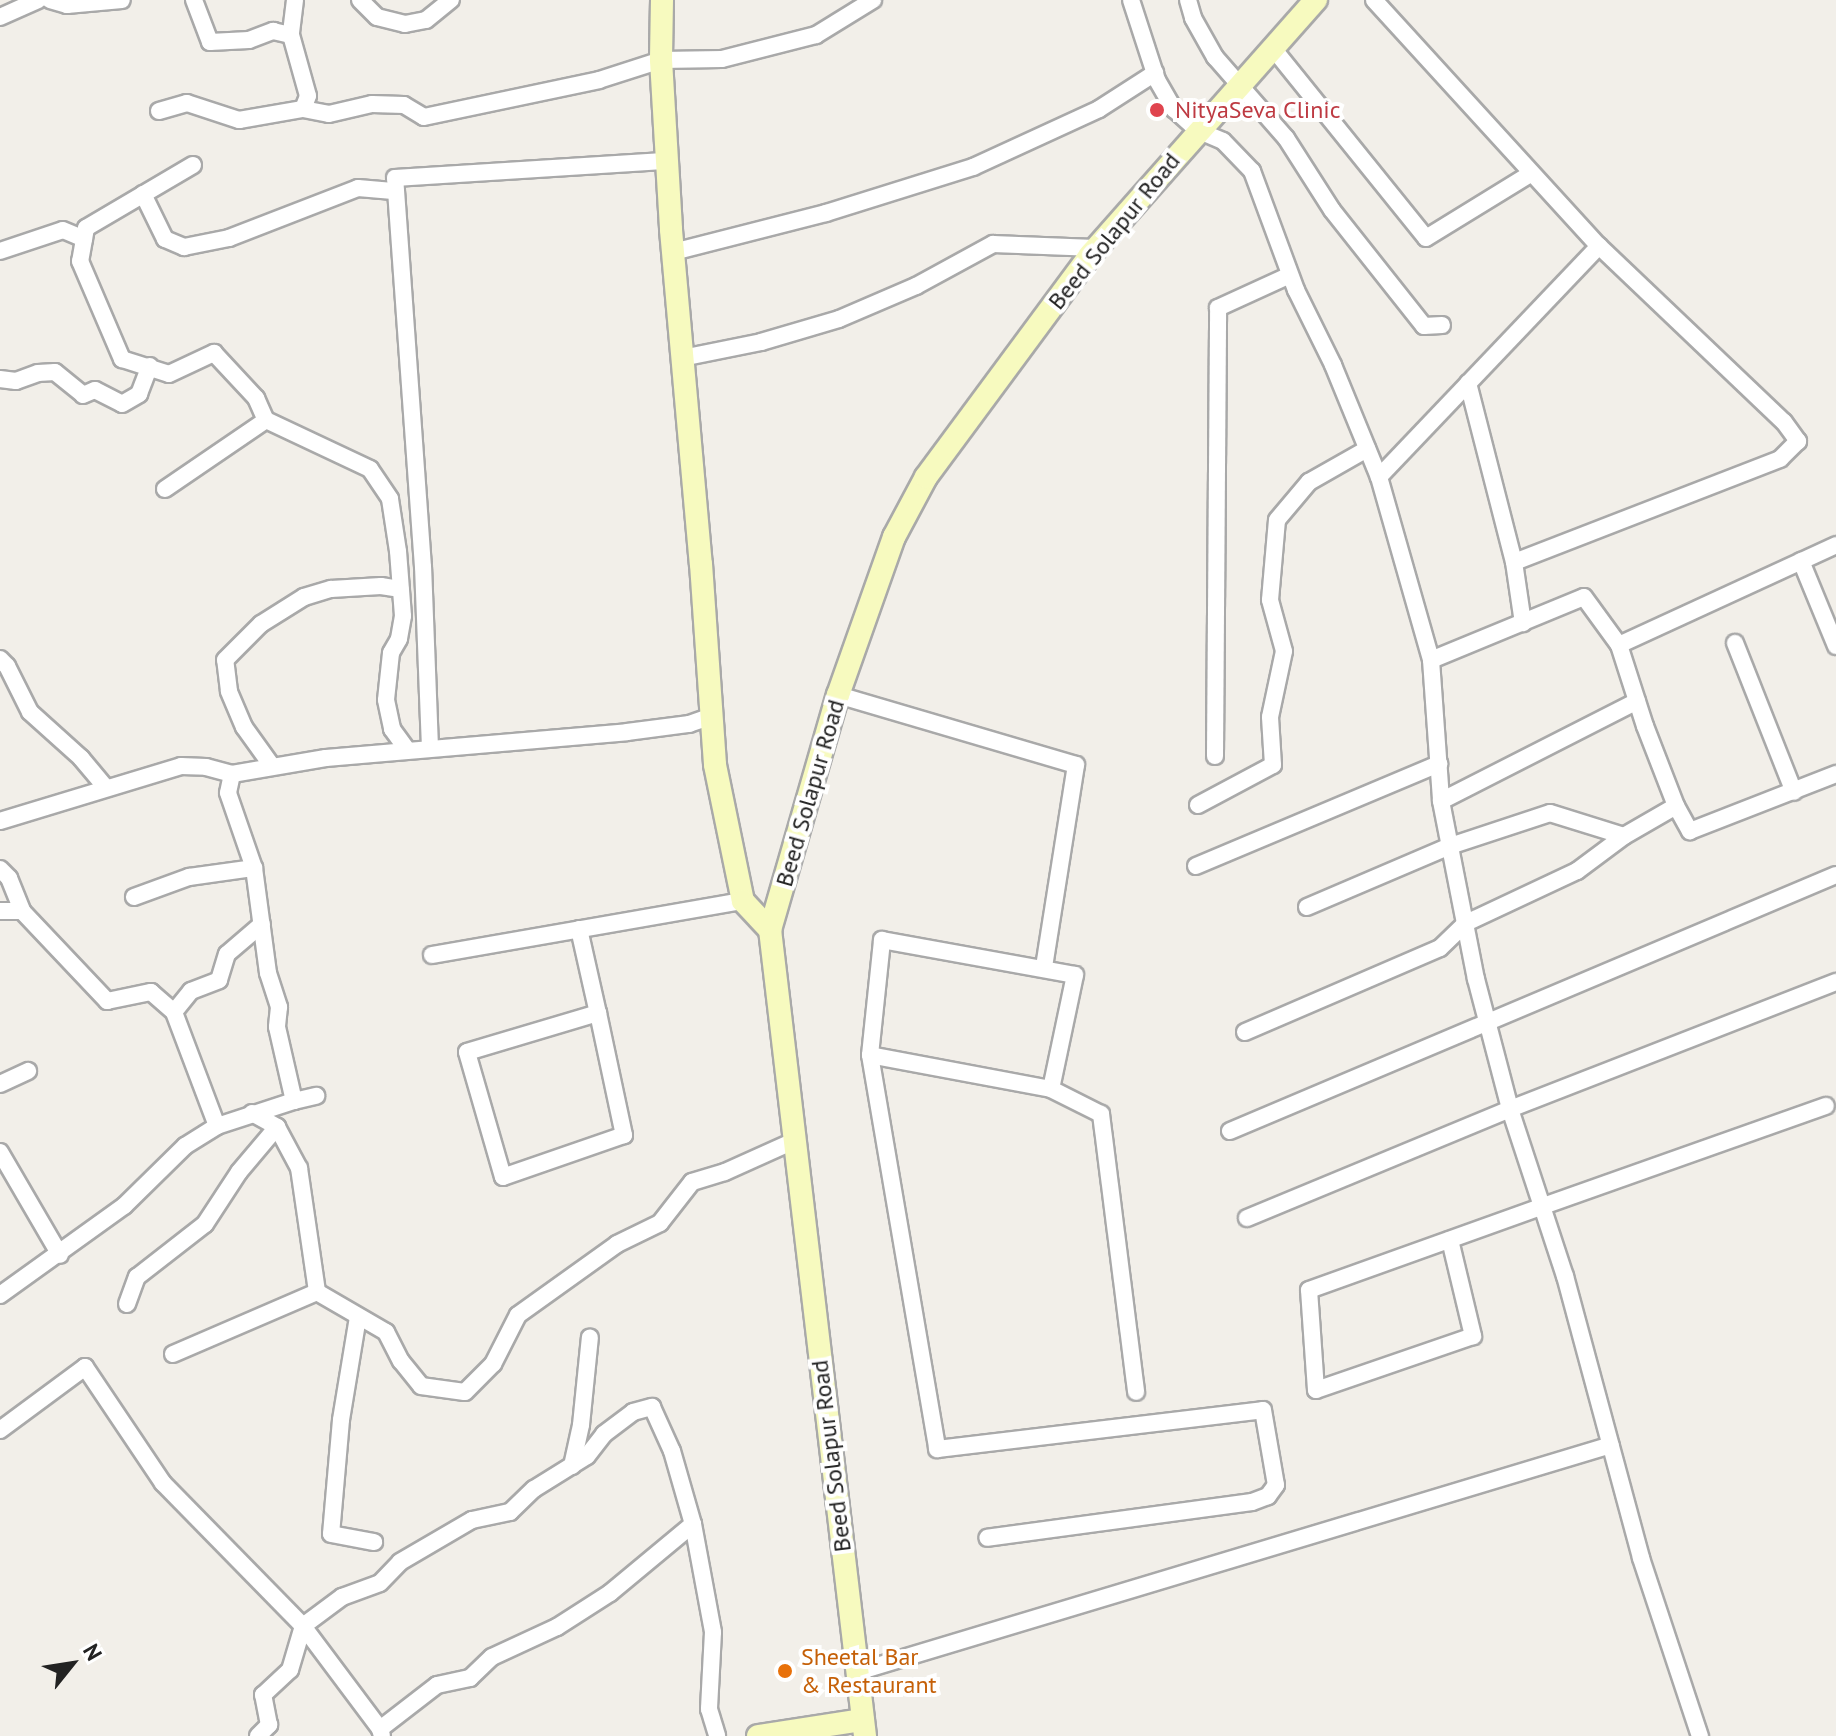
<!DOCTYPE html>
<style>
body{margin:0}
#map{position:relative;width:1836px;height:1736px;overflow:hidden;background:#f2efe9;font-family:"PT Sans",sans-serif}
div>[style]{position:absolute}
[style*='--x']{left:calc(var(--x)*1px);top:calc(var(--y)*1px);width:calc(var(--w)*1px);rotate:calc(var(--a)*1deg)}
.roads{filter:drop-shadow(2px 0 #a9a9a9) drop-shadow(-2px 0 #a9a9a9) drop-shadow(0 2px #a9a9a9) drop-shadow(0 -2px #a9a9a9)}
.street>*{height:16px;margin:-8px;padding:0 8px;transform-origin:8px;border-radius:8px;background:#fff}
.secondary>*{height:22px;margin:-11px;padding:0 11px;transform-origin:11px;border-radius:11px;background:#f7fabf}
.dots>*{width:22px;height:22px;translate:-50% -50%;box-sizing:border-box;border:4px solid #fff;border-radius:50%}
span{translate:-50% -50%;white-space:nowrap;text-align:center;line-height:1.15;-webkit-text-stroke:8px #fff;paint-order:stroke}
.health-label{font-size:24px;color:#be3a42}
.left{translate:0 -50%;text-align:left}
.street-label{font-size:24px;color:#222}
.food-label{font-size:24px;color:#c56008}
.north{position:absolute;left:32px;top:1624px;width:80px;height:80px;-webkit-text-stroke:6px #fff;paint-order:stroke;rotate:60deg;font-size:22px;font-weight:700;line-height:32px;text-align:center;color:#222}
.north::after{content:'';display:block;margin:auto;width:28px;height:36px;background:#222;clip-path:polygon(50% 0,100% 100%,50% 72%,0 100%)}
</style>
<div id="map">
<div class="roads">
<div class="street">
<div style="--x:50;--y:0;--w:18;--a:16"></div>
<div style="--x:67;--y:5;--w:55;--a:-5.2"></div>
<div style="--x:194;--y:0;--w:45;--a:69.1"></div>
<div style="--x:210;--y:42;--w:39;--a:-3"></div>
<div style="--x:249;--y:40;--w:26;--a:-21"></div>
<div style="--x:273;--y:31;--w:18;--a:13"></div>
<div style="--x:295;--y:0;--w:35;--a:97"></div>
<div style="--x:291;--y:35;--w:63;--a:74.4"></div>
<div style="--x:308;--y:96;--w:14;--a:111"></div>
<div style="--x:360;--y:0;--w:24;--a:45"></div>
<div style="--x:377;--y:17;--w:29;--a:14"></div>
<div style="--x:405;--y:24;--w:21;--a:-11"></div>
<div style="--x:426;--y:20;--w:32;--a:-39"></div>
<div style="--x:1131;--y:0;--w:84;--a:72"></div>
<div style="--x:1157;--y:80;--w:34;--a:60"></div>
<div style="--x:1174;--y:109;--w:31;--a:42"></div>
<div style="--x:1197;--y:130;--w:28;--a:23"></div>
<div style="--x:1223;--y:141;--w:42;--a:46"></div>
<div style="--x:1252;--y:171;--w:127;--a:69.7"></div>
<div style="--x:1296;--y:290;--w:84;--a:63.7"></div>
<div style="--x:1333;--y:365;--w:121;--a:67.7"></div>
<div style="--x:1379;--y:477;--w:190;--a:74.1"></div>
<div style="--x:1431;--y:660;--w:141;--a:85.9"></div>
<div style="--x:1441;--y:801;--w:181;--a:78.9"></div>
<div style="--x:1476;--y:979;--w:134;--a:75.3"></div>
<div style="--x:1510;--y:1109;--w:176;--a:71.8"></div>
<div style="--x:1565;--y:1276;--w:292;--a:74.9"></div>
<div style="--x:1641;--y:1558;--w:188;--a:71.7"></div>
<div style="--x:1188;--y:0;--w:19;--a:74"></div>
<div style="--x:1193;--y:18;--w:45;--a:60.6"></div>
<div style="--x:1215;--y:57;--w:108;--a:48.8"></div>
<div style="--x:1286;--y:138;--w:85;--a:57.4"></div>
<div style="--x:1332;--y:210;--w:148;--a:51.6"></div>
<div style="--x:1424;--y:326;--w:18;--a:-3"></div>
<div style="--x:1374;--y:0;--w:333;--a:47.6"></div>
<div style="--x:1599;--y:246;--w:255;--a:43.6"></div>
<div style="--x:1784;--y:422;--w:24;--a:54"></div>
<div style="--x:1798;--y:441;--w:25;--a:135"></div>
<div style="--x:1780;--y:459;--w:285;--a:158.8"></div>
<div style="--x:0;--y:17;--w:42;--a:-24.1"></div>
<div style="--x:1272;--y:47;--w:245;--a:51.1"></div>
<div style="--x:1426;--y:238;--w:122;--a:-31.6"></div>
<div style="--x:159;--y:111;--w:29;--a:-16"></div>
<div style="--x:187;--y:103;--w:55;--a:18.1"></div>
<div style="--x:239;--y:120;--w:65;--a:-9.8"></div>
<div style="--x:303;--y:109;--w:26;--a:11"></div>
<div style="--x:329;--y:114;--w:44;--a:-13.1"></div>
<div style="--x:372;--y:104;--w:32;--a:2"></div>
<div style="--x:404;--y:105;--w:23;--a:31"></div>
<div style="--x:424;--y:117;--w:179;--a:-11.9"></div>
<div style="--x:599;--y:80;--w:65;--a:-17.9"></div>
<div style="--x:661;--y:60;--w:61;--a:-0.9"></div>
<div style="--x:722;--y:59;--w:97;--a:-14.3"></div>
<div style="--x:816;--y:35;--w:67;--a:-31.6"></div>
<div style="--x:193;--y:165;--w:124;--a:149.5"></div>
<div style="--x:86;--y:228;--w:34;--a:100"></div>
<div style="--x:80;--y:261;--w:107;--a:66.8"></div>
<div style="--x:122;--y:359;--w:49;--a:17.7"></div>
<div style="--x:169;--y:374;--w:50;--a:-25"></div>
<div style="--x:214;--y:353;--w:62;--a:47"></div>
<div style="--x:256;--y:398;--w:24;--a:66"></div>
<div style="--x:143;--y:194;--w:50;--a:63.9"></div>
<div style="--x:165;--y:239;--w:21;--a:23"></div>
<div style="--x:184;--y:247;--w:46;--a:-11.3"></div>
<div style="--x:229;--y:238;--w:138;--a:-21.2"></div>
<div style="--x:358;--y:188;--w:38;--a:5"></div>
<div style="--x:0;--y:251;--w:66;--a:-18.4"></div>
<div style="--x:63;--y:230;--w:23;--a:23"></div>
<div style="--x:673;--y:252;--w:158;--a:-14.3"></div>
<div style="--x:826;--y:213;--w:154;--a:-17.4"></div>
<div style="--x:973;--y:167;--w:139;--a:-24.7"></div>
<div style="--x:1099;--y:109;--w:67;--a:-32.7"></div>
<div style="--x:682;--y:358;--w:81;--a:-11.4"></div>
<div style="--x:761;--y:342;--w:81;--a:-16.4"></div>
<div style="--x:839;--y:319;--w:84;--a:-23.2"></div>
<div style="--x:916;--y:286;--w:88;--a:-28.6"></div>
<div style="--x:993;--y:244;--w:102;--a:2.2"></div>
<div style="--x:0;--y:379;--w:16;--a:7"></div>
<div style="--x:16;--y:381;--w:23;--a:-20"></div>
<div style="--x:38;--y:373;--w:17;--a:-3"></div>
<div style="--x:55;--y:372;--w:36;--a:39"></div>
<div style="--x:83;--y:395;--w:13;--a:-23"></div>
<div style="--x:95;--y:390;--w:30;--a:27"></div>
<div style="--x:122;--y:404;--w:20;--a:-30"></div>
<div style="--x:139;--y:394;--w:30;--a:-69"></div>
<div style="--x:1468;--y:383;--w:185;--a:75.6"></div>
<div style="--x:1514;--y:562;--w:62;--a:81.6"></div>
<div style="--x:1379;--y:477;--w:319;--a:-46.4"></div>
<div style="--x:165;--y:489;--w:122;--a:-34.3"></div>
<div style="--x:266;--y:420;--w:115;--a:25.2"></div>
<div style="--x:370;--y:469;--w:36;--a:56"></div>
<div style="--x:390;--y:499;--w:53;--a:81.3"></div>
<div style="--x:398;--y:551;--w:65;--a:85.6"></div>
<div style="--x:403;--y:616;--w:23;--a:100"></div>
<div style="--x:399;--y:639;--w:16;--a:120"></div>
<div style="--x:391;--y:653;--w:47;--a:96.1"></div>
<div style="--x:386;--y:700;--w:30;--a:78"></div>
<div style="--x:392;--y:729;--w:26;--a:54"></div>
<div style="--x:1801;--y:561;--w:92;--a:67.6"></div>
<div style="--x:1735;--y:643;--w:160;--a:68.4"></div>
<div style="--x:1619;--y:645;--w:85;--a:72.2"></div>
<div style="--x:1645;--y:726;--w:86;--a:68.8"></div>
<div style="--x:1676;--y:806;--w:29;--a:61"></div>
<div style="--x:1690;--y:831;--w:157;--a:-21.3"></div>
<div style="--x:0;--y:659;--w:10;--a:45"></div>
<div style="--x:7;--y:666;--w:51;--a:63.4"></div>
<div style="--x:30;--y:712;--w:69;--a:42"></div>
<div style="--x:81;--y:758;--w:38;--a:50"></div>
<div style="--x:1431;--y:660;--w:165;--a:-22.4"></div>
<div style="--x:1584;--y:597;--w:59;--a:53.9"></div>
<div style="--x:1619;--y:645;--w:239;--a:-24.7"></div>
<div style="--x:838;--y:695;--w:248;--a:16.4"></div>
<div style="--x:1076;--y:765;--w:206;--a:99"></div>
<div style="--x:430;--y:748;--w:181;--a:-92.2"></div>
<div style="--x:423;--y:567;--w:390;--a:-94.1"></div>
<div style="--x:395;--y:178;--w:273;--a:-3.6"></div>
<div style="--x:1215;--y:756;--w:448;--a:-89.6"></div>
<div style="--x:1218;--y:308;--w:79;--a:-24.6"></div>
<div style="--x:272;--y:766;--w:48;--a:-125.7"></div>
<div style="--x:244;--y:727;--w:39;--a:-113"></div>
<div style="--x:229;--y:691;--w:31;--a:-97"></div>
<div style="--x:225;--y:660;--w:51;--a:-45"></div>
<div style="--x:261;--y:624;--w:51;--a:-32.1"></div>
<div style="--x:304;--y:597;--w:28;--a:-17"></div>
<div style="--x:331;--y:589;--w:50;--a:-3.4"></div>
<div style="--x:381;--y:586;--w:20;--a:9"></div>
<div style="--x:232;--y:774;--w:19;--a:102"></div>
<div style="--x:228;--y:793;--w:79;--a:70.9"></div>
<div style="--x:254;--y:868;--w:106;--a:82.4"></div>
<div style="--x:268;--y:973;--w:36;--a:72"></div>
<div style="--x:279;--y:1007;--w:20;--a:96"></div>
<div style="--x:277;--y:1027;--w:76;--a:77.1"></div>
<div style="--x:294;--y:1101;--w:23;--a:-13"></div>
<div style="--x:1441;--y:801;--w:220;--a:-27"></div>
<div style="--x:1198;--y:805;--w:85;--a:-28.1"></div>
<div style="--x:1273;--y:765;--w:48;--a:-93.6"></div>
<div style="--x:1270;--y:717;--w:67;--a:-78"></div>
<div style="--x:1284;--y:651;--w:53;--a:-105.4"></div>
<div style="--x:1270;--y:600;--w:80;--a:-85"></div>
<div style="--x:1277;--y:520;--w:50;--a:-49.9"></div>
<div style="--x:1309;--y:482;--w:67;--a:-29.6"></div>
<div style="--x:0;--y:821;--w:189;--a:-16.9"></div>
<div style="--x:181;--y:766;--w:25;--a:2"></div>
<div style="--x:206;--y:767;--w:27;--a:15"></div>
<div style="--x:232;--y:774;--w:95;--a:-9.7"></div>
<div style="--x:326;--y:758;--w:302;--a:-4.9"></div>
<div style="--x:627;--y:732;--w:63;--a:-7.4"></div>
<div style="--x:689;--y:724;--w:24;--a:-19"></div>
<div style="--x:1196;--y:866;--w:264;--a:-22.8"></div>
<div style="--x:0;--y:869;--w:13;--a:45"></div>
<div style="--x:9;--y:878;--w:35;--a:68"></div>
<div style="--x:22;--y:911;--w:124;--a:46.6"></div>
<div style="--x:107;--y:1001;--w:45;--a:-11.6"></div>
<div style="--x:151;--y:992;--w:30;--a:41"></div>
<div style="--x:134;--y:897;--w:59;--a:-20"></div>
<div style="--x:189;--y:877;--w:66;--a:-7.9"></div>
<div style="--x:1307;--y:907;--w:155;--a:-23.1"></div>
<div style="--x:1450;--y:846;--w:105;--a:-18.3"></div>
<div style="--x:1550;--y:813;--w:77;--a:17.3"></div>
<div style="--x:1624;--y:836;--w:60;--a:-30"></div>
<div style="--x:0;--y:911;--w:22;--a:0"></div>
<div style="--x:579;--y:929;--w:86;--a:77.3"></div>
<div style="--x:598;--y:1013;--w:125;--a:78"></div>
<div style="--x:624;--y:1135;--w:128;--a:160.9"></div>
<div style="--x:503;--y:1177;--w:130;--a:-106.1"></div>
<div style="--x:467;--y:1052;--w:137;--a:-16.6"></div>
<div style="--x:882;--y:940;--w:196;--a:10.3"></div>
<div style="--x:1075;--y:975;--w:116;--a:101.9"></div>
<div style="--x:1051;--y:1089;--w:184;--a:-169.4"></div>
<div style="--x:870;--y:1055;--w:116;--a:-84"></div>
<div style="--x:432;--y:955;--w:316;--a:-9.9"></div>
<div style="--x:1245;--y:1032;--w:212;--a:-23.3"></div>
<div style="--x:1440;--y:948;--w:36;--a:-44"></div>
<div style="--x:1466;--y:923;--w:123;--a:-25.1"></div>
<div style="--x:1577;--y:871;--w:59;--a:-36.7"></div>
<div style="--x:870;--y:1055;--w:400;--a:80.3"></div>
<div style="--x:937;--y:1449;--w:328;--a:-6.8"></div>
<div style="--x:1263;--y:1410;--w:76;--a:80.2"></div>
<div style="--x:1276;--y:1485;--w:14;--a:126"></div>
<div style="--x:1268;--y:1496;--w:17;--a:159"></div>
<div style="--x:1252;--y:1502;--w:267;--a:172.3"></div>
<div style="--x:0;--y:1084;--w:31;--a:-25"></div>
<div style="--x:1051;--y:1089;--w:56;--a:26.6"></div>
<div style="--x:1101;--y:1114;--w:280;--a:82.8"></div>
<div style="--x:252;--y:1113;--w:29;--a:29"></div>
<div style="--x:277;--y:1127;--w:47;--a:61.8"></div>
<div style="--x:299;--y:1168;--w:125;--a:81.7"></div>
<div style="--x:217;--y:1126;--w:122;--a:-110.7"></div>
<div style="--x:174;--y:1012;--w:27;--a:-51"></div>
<div style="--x:191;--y:991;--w:30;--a:-21"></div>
<div style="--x:219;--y:980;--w:27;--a:-73"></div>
<div style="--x:227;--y:954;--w:46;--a:-40.6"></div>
<div style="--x:1230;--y:1131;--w:658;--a:-22.9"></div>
<div style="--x:0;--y:1152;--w:119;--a:59.8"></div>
<div style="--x:1247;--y:1218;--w:285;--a:-22.5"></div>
<div style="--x:1510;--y:1109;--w:350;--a:-21.3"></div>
<div style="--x:1450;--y:1240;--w:99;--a:76.5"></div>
<div style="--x:1473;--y:1336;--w:166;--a:161"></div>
<div style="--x:1316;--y:1390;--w:100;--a:-94"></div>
<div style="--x:1309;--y:1290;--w:249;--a:-19.7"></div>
<div style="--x:1543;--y:1206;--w:300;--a:-19.5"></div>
<div style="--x:0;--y:1295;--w:153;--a:-35.7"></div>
<div style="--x:124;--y:1206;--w:86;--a:-44.5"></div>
<div style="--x:185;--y:1146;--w:38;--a:-32"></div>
<div style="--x:217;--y:1126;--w:81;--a:-18"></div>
<div style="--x:127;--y:1304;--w:29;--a:-70"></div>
<div style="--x:137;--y:1277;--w:86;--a:-37.9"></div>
<div style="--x:205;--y:1224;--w:62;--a:-56.8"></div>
<div style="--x:239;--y:1172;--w:59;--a:-49.8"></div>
<div style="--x:358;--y:1317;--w:104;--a:99.4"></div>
<div style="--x:341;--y:1420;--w:114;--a:95"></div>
<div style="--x:331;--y:1534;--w:44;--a:10.5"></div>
<div style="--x:173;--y:1354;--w:157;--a:-23.3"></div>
<div style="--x:317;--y:1292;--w:80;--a:30.1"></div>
<div style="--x:386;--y:1332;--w:33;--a:63"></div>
<div style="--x:401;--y:1361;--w:32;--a:51"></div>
<div style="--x:421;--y:1386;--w:44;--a:7.8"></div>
<div style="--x:465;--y:1392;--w:40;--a:-45"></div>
<div style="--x:493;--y:1364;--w:55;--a:-63"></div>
<div style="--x:518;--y:1315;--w:122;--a:-35.6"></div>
<div style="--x:617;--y:1244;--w:48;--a:-26"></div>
<div style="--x:660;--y:1223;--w:52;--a:-52"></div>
<div style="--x:692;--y:1182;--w:34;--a:-17"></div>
<div style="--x:725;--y:1172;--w:76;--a:-24.2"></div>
<div style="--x:0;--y:1430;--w:106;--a:-36.5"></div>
<div style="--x:85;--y:1367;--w:140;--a:56.1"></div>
<div style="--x:163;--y:1483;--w:200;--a:45.6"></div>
<div style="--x:303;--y:1626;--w:129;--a:53.2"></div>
<div style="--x:380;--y:1729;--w:7;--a:74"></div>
<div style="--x:572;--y:1466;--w:42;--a:-77.6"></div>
<div style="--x:581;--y:1425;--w:88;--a:-84.2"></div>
<div style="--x:857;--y:1672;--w:787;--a:-16.75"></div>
<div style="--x:380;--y:1729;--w:72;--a:-37.7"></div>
<div style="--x:437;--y:1685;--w:34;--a:-12"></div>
<div style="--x:470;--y:1678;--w:30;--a:-44"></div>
<div style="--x:492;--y:1657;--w:72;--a:-24.8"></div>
<div style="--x:557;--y:1627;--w:63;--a:-32.7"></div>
<div style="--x:610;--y:1593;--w:108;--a:-39.7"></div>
<div style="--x:258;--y:1736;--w:16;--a:-45"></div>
<div style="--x:269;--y:1725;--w:31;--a:-101"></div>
<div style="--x:263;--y:1695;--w:37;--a:-43"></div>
<div style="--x:290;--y:1670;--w:46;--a:-73.5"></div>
<div style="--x:303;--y:1626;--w:49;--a:-36.6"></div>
<div style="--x:342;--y:1597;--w:40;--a:-20.2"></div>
<div style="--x:380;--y:1583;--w:29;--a:-46"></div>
<div style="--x:400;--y:1562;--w:83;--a:-30.3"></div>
<div style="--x:472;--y:1520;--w:39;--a:-12"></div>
<div style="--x:510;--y:1512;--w:33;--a:-44"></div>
<div style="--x:534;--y:1489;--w:62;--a:-31.9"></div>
<div style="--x:587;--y:1456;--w:28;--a:-52"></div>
<div style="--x:604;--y:1434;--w:36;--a:-37"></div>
<div style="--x:633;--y:1412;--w:20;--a:-15"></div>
<div style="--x:652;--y:1407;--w:48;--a:65.6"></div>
<div style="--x:672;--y:1451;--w:76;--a:74"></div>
<div style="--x:693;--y:1524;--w:110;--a:79.5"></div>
<div style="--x:713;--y:1632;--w:77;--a:93"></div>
<div style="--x:709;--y:1709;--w:28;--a:73"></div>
</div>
<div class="secondary">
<div style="--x:662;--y:0;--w:60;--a:91"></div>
<div style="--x:661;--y:60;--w:170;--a:86.6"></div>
<div style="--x:671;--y:230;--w:335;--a:84.9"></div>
<div style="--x:701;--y:564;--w:201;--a:86"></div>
<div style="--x:715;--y:765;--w:139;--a:78.4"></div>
<div style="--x:743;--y:901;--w:40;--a:47"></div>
<div style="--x:758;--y:1736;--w:106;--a:-8.7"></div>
<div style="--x:865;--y:1736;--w:812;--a:-96.72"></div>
<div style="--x:770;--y:930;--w:245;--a:-73.9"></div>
<div style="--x:838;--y:695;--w:168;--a:-70.5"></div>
<div style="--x:894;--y:537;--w:68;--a:-61.9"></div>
<div style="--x:926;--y:477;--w:276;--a:-53.5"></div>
<div style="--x:1090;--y:255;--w:341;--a:-48.5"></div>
</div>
</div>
<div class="dots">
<div style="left:1157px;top:110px;background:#e0444e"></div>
<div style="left:785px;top:1671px;background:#e8710a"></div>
</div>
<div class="health-label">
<span class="left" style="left:1175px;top:110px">NityaSeva Clinic</span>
</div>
<div class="street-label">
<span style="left:1114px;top:231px;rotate:-51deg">Beed Solapur Road</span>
<span style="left:810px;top:793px;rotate:-74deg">Beed Solapur Road</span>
<span style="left:831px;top:1456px;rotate:-97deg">Beed Solapur Road</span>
</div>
<div class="food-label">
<span class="left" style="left:801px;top:1671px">Sheetal Bar<br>&amp; Restaurant</span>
</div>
<div class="north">N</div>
</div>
